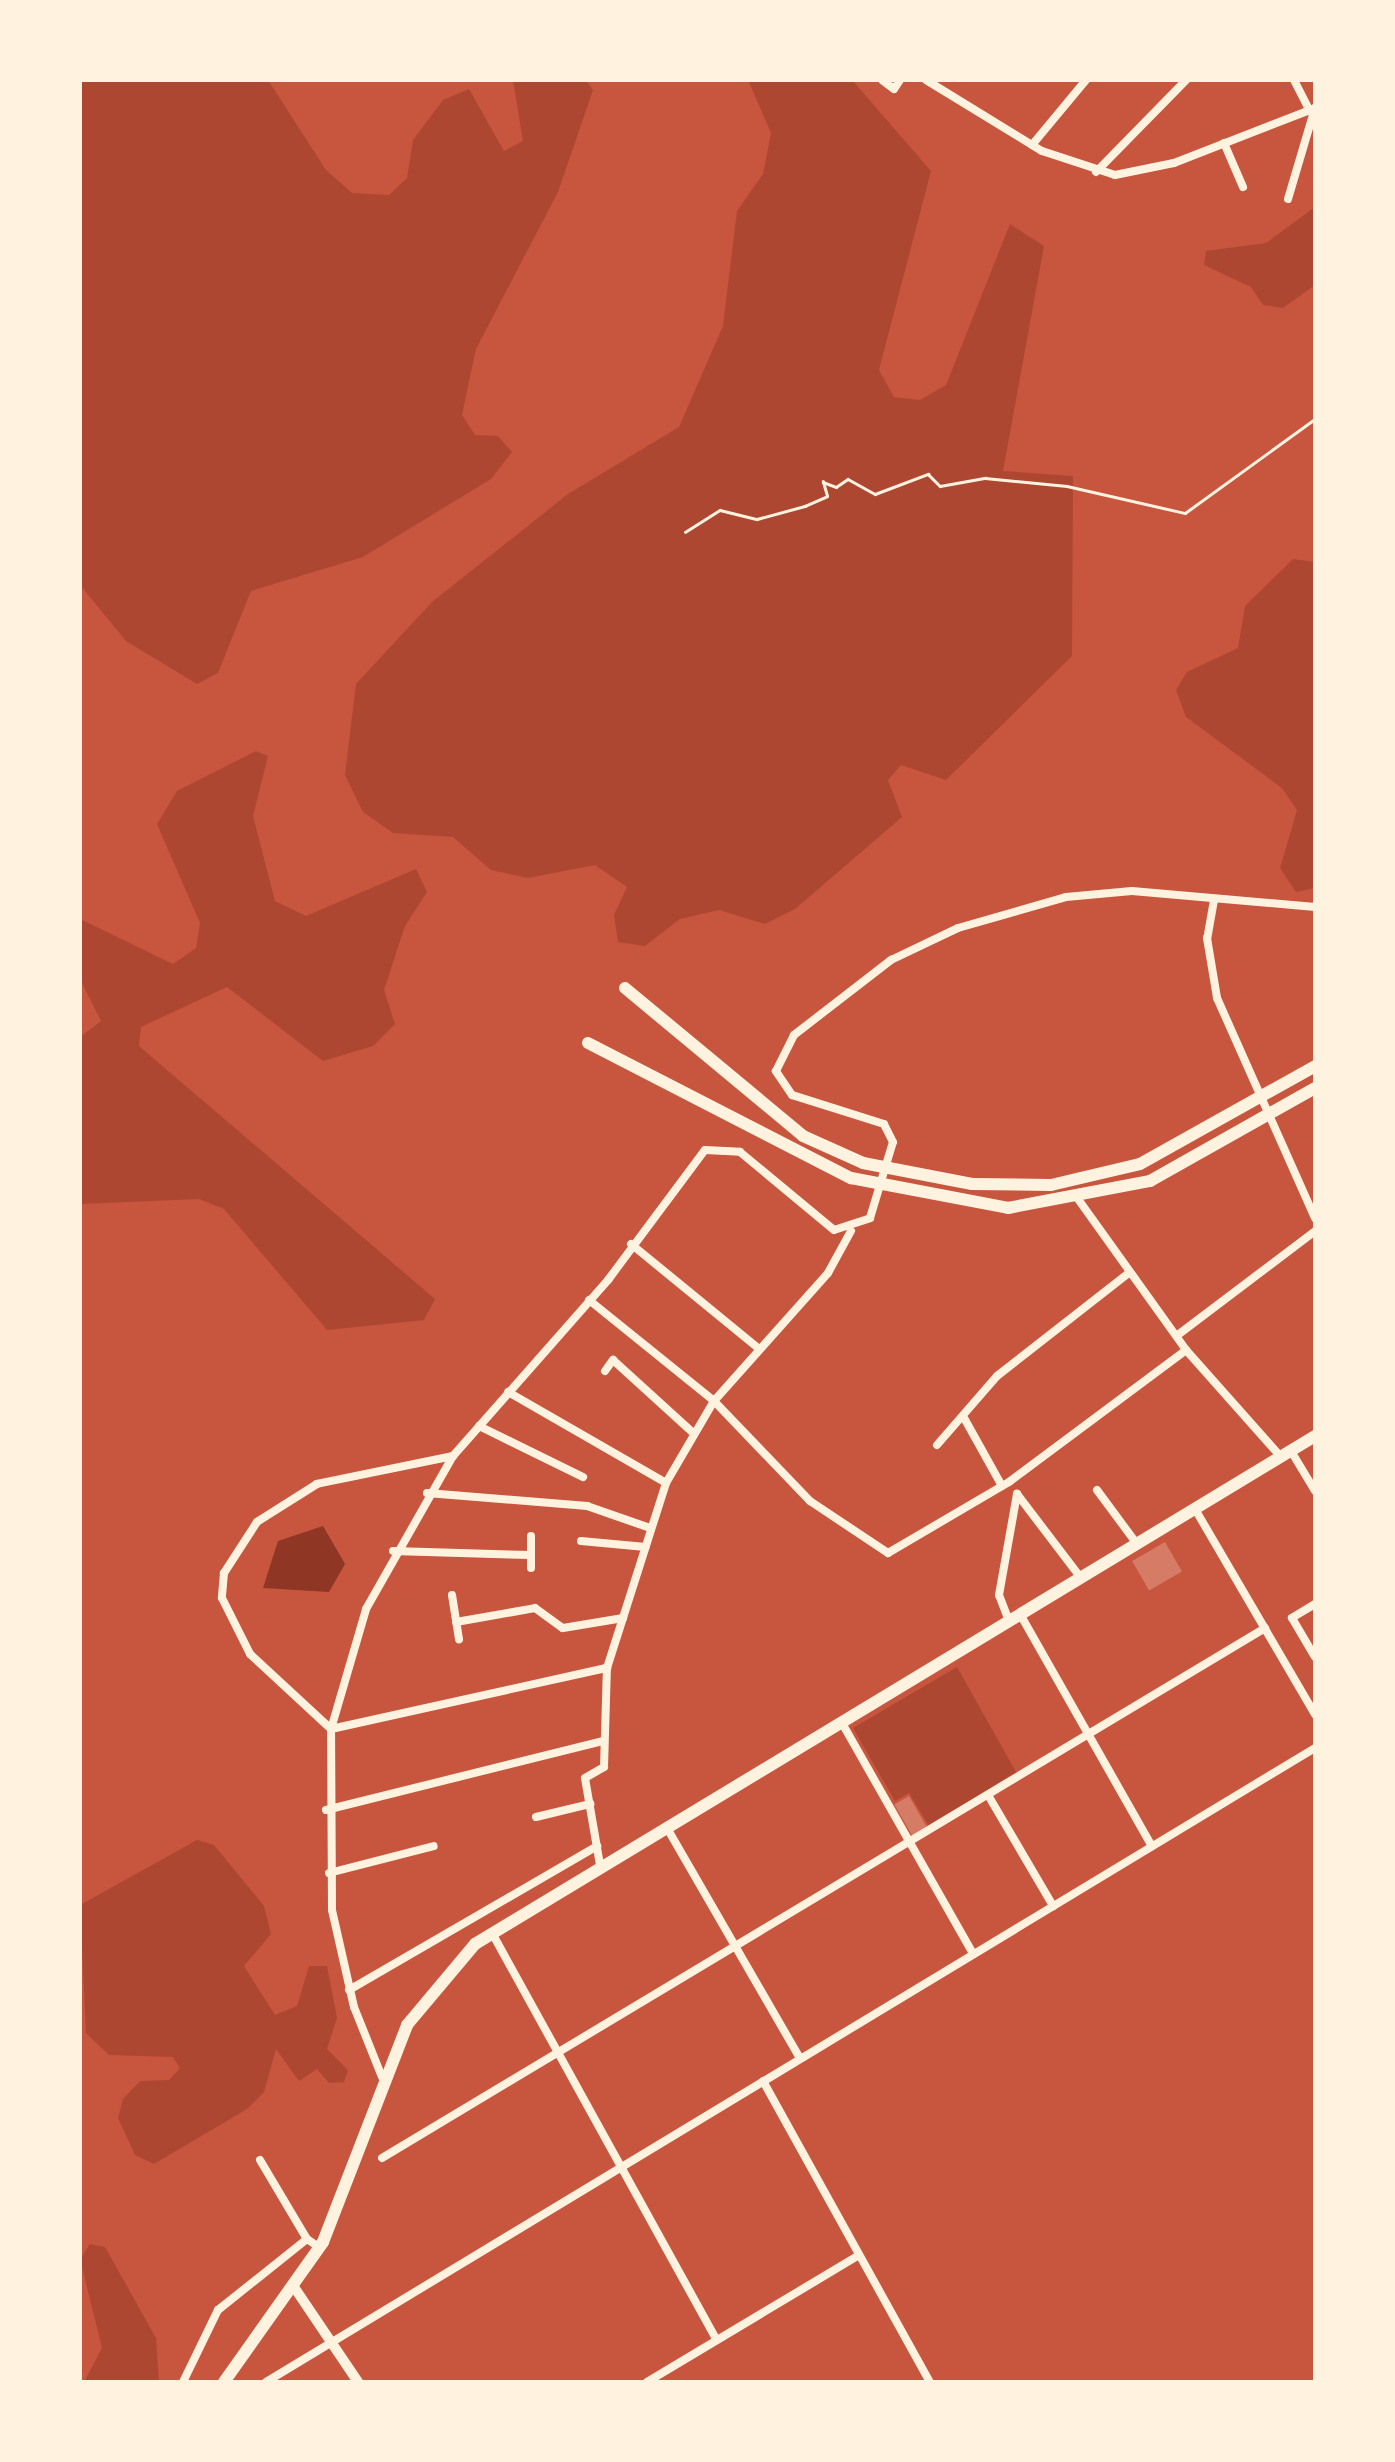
<!DOCTYPE html>
<style>
body{margin:0}
#map{position:relative;width:1395px;height:2462px;overflow:hidden;background:#c8553d;font-family:"Asap Condensed",sans-serif}
div>[style]{position:absolute}
[style*='--x']{left:calc(var(--x)*1px);top:calc(var(--y)*1px);width:calc(var(--w)*1px);rotate:calc(var(--a)*1deg)}
.green>*{inset:0;background:#ae4732}
.water>*{inset:0;background:#8f3625}
.building>*{inset:0;background:#d67c66;transform-origin:0 0}
.path>*{height:2.5px;margin:-1.25px;padding:0 1.25px;transform-origin:1.25px;border-radius:1.25px;background:#fff3e0}
.minor>*{height:8px;margin:-4px;padding:0 4px;transform-origin:4px;border-radius:4px;background:#fff3e0}
.tertiary>*{height:10px;margin:-5px;padding:0 5px;transform-origin:5px;border-radius:5px;background:#fff3e0}
.primary>*{height:12px;margin:-6px;padding:0 6px;transform-origin:6px;border-radius:6px;background:#fff3e0}
span{translate:-50% -50%;white-space:nowrap;text-align:center;line-height:1.15;-webkit-text-stroke:10px #fff3e0;paint-order:stroke}
.frame{position:absolute;inset:0;border:82px solid #fff3e0;pointer-events:none}
</style>
<div id="map">
<div class="green">
<div style="clip-path:polygon(80px 80px,268px 80px,326px 170px,352px 193px,389px 195px,407px 178px,413px 140px,443px 100px,469px 89px,504px 151px,523px 141px,513px 80px,586px 80px,593px 90px,558px 192px,476px 349px,462px 415px,475px 435px,498px 436px,512px 452px,491px 479px,363px 557px,251px 591px,218px 673px,197px 684px,126px 641px,80px 585px)"></div>
<div style="clip-path:polygon(748px 80px,852px 80px,931px 171px,879px 370px,894px 397px,920px 400px,946px 385px,1010px 224px,1044px 246px,1003px 471px,1073px 476px,1072px 656px,946px 780px,901px 765px,888px 780px,902px 817px,795px 909px,765px 924px,719px 910px,680px 919px,645px 946px,618px 942px,614px 915px,627px 887px,595px 865px,528px 878px,491px 870px,453px 837px,393px 833px,363px 812px,345px 775px,356px 684px,432px 602px,568px 494px,679px 427px,723px 326px,737px 211px,763px 174px,771px 133px)"></div>
<div style="clip-path:polygon(1315px 207px,1315px 285px,1283px 308px,1263px 305px,1251px 287px,1204px 265px,1206px 251px,1266px 243px)"></div>
<div style="clip-path:polygon(1293px 559px,1315px 562px,1315px 888px,1296px 892px,1280px 868px,1297px 810px,1282px 788px,1186px 717px,1176px 690px,1187px 672px,1238px 648px,1245px 606px)"></div>
<div style="clip-path:polygon(256px 751px,268px 756px,253px 816px,275px 901px,306px 916px,416px 869px,427px 892px,405px 926px,384px 990px,395px 1024px,373px 1046px,323px 1061px,227px 987px,141px 1027px,139px 1046px,435px 1299px,424px 1320px,327px 1330px,224px 1209px,199px 1199px,80px 1204px,80px 1037px,101px 1021px,80px 979px,80px 919px,173px 964px,196px 948px,200px 923px,157px 824px,177px 791px)"></div>
<div style="clip-path:polygon(957px 1667px,1016px 1772px,929px 1826px,909px 1793px,895px 1801px,853px 1728px)"></div>
<div style="clip-path:polygon(197px 1840px,214px 1845px,264px 1906px,271px 1934px,244px 1966px,275px 2015px,297px 2006px,309px 1966px,327px 1966px,337px 2018px,327px 2049px,348px 2070px,344px 2082px,329px 2083px,317px 2069px,299px 2081px,276px 2049px,264px 2092px,247px 2109px,154px 2164px,135px 2155px,118px 2118px,123px 2099px,140px 2081px,169px 2080px,180px 2068px,173px 2057px,109px 2055px,86px 2033px,80px 1905px)"></div>
<div style="clip-path:polygon(90px 2244px,105px 2247px,156px 2338px,159px 2382px,84px 2382px,102px 2348px,80px 2259px)"></div>
</div>
<div class="water">
<div style="clip-path:polygon(323px 1526px,345px 1564px,329px 1592px,263px 1588px,278px 1541px)"></div>
</div>
<div class="building">
<div style="left:1165px;top:1542px;width:34px;height:38px;rotate:60deg"></div>
<div style="left:909px;top:1796px;width:36px;height:17px;rotate:60deg"></div>
</div>
<div class="path">
<div style="--x:685;--y:532;--w:41;--a:-32.2"></div>
<div style="--x:720;--y:510;--w:38;--a:14"></div>
<div style="--x:757;--y:519;--w:50;--a:-15.2"></div>
<div style="--x:805;--y:506;--w:24;--a:-24"></div>
<div style="--x:827;--y:496;--w:15;--a:-106"></div>
<div style="--x:823;--y:482;--w:14;--a:21"></div>
<div style="--x:836;--y:487;--w:14;--a:-34"></div>
<div style="--x:848;--y:479;--w:31;--a:29"></div>
<div style="--x:875;--y:494;--w:57;--a:-20.7"></div>
<div style="--x:928;--y:474;--w:17;--a:45"></div>
<div style="--x:940;--y:486;--w:46;--a:-10.1"></div>
<div style="--x:985;--y:478;--w:82;--a:5.6"></div>
<div style="--x:1067;--y:486;--w:121;--a:12.9"></div>
<div style="--x:1185;--y:513;--w:160;--a:-35.9"></div>
</div>
<div class="minor">
<div style="--x:882;--y:80;--w:15;--a:37"></div>
<div style="--x:894;--y:89;--w:11;--a:-56"></div>
<div style="--x:926;--y:80;--w:136;--a:31.5"></div>
<div style="--x:1042;--y:151;--w:77;--a:18.2"></div>
<div style="--x:1115;--y:175;--w:60;--a:-11.5"></div>
<div style="--x:1174;--y:163;--w:151;--a:-21.3"></div>
<div style="--x:1294;--y:80;--w:34;--a:63"></div>
<div style="--x:1224;--y:143;--w:48;--a:66.6"></div>
<div style="--x:1032;--y:145;--w:85;--a:-50.3"></div>
<div style="--x:1096;--y:172;--w:129;--a:-45.6"></div>
<div style="--x:1288;--y:199;--w:95;--a:-73.5"></div>
<div style="--x:1214;--y:900;--w:39;--a:100"></div>
<div style="--x:1207;--y:938;--w:61;--a:80.5"></div>
<div style="--x:1217;--y:998;--w:241;--a:66"></div>
<div style="--x:1078;--y:1199;--w:186;--a:54.4"></div>
<div style="--x:1186;--y:1350;--w:143;--a:48.4"></div>
<div style="--x:631;--y:1244;--w:163;--a:39.3"></div>
<div style="--x:589;--y:1300;--w:161;--a:38.9"></div>
<div style="--x:714;--y:1401;--w:139;--a:46.2"></div>
<div style="--x:810;--y:1501;--w:94;--a:33.7"></div>
<div style="--x:888;--y:1553;--w:140;--a:-30.4"></div>
<div style="--x:1009;--y:1482;--w:221;--a:-36.7"></div>
<div style="--x:1179;--y:1334;--w:171;--a:-37.1"></div>
<div style="--x:605;--y:1371;--w:14;--a:-54"></div>
<div style="--x:613;--y:1360;--w:107;--a:42.3"></div>
<div style="--x:508;--y:1392;--w:182;--a:29.9"></div>
<div style="--x:963;--y:1416;--w:80;--a:60.9"></div>
<div style="--x:479;--y:1426;--w:116;--a:26.1"></div>
<div style="--x:937;--y:1445;--w:91;--a:-49"></div>
<div style="--x:997;--y:1376;--w:167;--a:-38"></div>
<div style="--x:1291;--y:1451;--w:47;--a:59"></div>
<div style="--x:453;--y:1456;--w:139;--a:168.4"></div>
<div style="--x:317;--y:1484;--w:71;--a:147.7"></div>
<div style="--x:257;--y:1522;--w:61;--a:122.9"></div>
<div style="--x:224;--y:1573;--w:25;--a:95"></div>
<div style="--x:222;--y:1598;--w:63;--a:63.4"></div>
<div style="--x:250;--y:1654;--w:110;--a:42.8"></div>
<div style="--x:331;--y:1729;--w:283;--a:-12.5"></div>
<div style="--x:1097;--y:1490;--w:67;--a:53.5"></div>
<div style="--x:427;--y:1493;--w:161;--a:4.6"></div>
<div style="--x:587;--y:1506;--w:67;--a:19.2"></div>
<div style="--x:1017;--y:1494;--w:106;--a:52.7"></div>
<div style="--x:1195;--y:1509;--w:238;--a:59.7"></div>
<div style="--x:531;--y:1536;--w:32;--a:90"></div>
<div style="--x:581;--y:1541;--w:65;--a:5.3"></div>
<div style="--x:393;--y:1551;--w:138;--a:1.7"></div>
<div style="--x:452;--y:1595;--w:45;--a:81"></div>
<div style="--x:1315;--y:1604;--w:27;--a:149"></div>
<div style="--x:1292;--y:1618;--w:45;--a:59.5"></div>
<div style="--x:1020;--y:1614;--w:267;--a:60.4"></div>
<div style="--x:1009;--y:1621;--w:28;--a:-111"></div>
<div style="--x:999;--y:1595;--w:103;--a:-79.9"></div>
<div style="--x:456;--y:1622;--w:80;--a:-10"></div>
<div style="--x:535;--y:1608;--w:34;--a:36"></div>
<div style="--x:563;--y:1628;--w:61;--a:-9.5"></div>
<div style="--x:842;--y:1723;--w:266;--a:60.4"></div>
<div style="--x:988;--y:1795;--w:129;--a:59.6"></div>
<div style="--x:326;--y:1810;--w:285;--a:-14"></div>
<div style="--x:536;--y:1817;--w:56;--a:-13.5"></div>
<div style="--x:667;--y:1828;--w:266;--a:60"></div>
<div style="--x:600;--y:1865;--w:88;--a:-99.8"></div>
<div style="--x:585;--y:1778;--w:22;--a:-30"></div>
<div style="--x:604;--y:1767;--w:99;--a:-88.3"></div>
<div style="--x:607;--y:1668;--w:194;--a:-72.3"></div>
<div style="--x:666;--y:1483;--w:95;--a:-59.7"></div>
<div style="--x:714;--y:1401;--w:171;--a:-48.3"></div>
<div style="--x:828;--y:1273;--w:48;--a:-61.3"></div>
<div style="--x:329;--y:1873;--w:108;--a:-14.4"></div>
<div style="--x:492;--y:1933;--w:465;--a:61.1"></div>
<div style="--x:349;--y:1990;--w:287;--a:-30.1"></div>
<div style="--x:382;--y:2077;--w:75;--a:-111.8"></div>
<div style="--x:354;--y:2007;--w:99;--a:-102.8"></div>
<div style="--x:332;--y:1910;--w:181;--a:-90.3"></div>
<div style="--x:331;--y:1729;--w:125;--a:-73.7"></div>
<div style="--x:366;--y:1609;--w:176;--a:-60.4"></div>
<div style="--x:453;--y:1456;--w:235;--a:-48.6"></div>
<div style="--x:608;--y:1280;--w:162;--a:-53.3"></div>
<div style="--x:705;--y:1150;--w:35;--a:3"></div>
<div style="--x:740;--y:1152;--w:122;--a:39.7"></div>
<div style="--x:834;--y:1230;--w:38;--a:-18"></div>
<div style="--x:870;--y:1218;--w:79;--a:-73.2"></div>
<div style="--x:893;--y:1142;--w:20;--a:-117"></div>
<div style="--x:884;--y:1124;--w:96;--a:-162.5"></div>
<div style="--x:792;--y:1095;--w:29;--a:-124"></div>
<div style="--x:776;--y:1071;--w:40;--a:-63.4"></div>
<div style="--x:794;--y:1035;--w:123;--a:-37.7"></div>
<div style="--x:891;--y:960;--w:74;--a:-25.5"></div>
<div style="--x:958;--y:928;--w:112;--a:-16"></div>
<div style="--x:1066;--y:897;--w:66;--a:-5.2"></div>
<div style="--x:1132;--y:891;--w:184;--a:5"></div>
<div style="--x:763;--y:2081;--w:344;--a:61"></div>
<div style="--x:382;--y:2158;--w:1030;--a:-30.97"></div>
<div style="--x:260;--y:2160;--w:92;--a:59.3"></div>
<div style="--x:183;--y:2382;--w:80;--a:-64.1"></div>
<div style="--x:218;--y:2310;--w:114;--a:-38.6"></div>
<div style="--x:307;--y:2239;--w:14;--a:34"></div>
<div style="--x:266;--y:2382;--w:1226;--a:-31.15"></div>
<div style="--x:647;--y:2382;--w:247;--a:-30.9"></div>
</div>
<div class="tertiary">
<div style="--x:294;--y:2287;--w:115;--a:56"></div>
</div>
<div class="primary">
<div style="--x:625;--y:988;--w:231;--a:39.7"></div>
<div style="--x:803;--y:1136;--w:66;--a:24.2"></div>
<div style="--x:863;--y:1163;--w:111;--a:10.9"></div>
<div style="--x:972;--y:1184;--w:79;--a:0.7"></div>
<div style="--x:1051;--y:1185;--w:91;--a:-13.3"></div>
<div style="--x:1140;--y:1164;--w:201;--a:-29.2"></div>
<div style="--x:588;--y:1043;--w:296;--a:27.2"></div>
<div style="--x:851;--y:1178;--w:160;--a:10.8"></div>
<div style="--x:1008;--y:1208;--w:145;--a:-10.8"></div>
<div style="--x:1150;--y:1181;--w:189;--a:-29.4"></div>
<div style="--x:224;--y:2382;--w:171;--a:-54.7"></div>
<div style="--x:323;--y:2242;--w:233;--a:-68.8"></div>
<div style="--x:407;--y:2025;--w:106;--a:-50"></div>
<div style="--x:475;--y:1944;--w:982;--a:-31.16"></div>
</div>
<div class="frame"></div>
</div>
